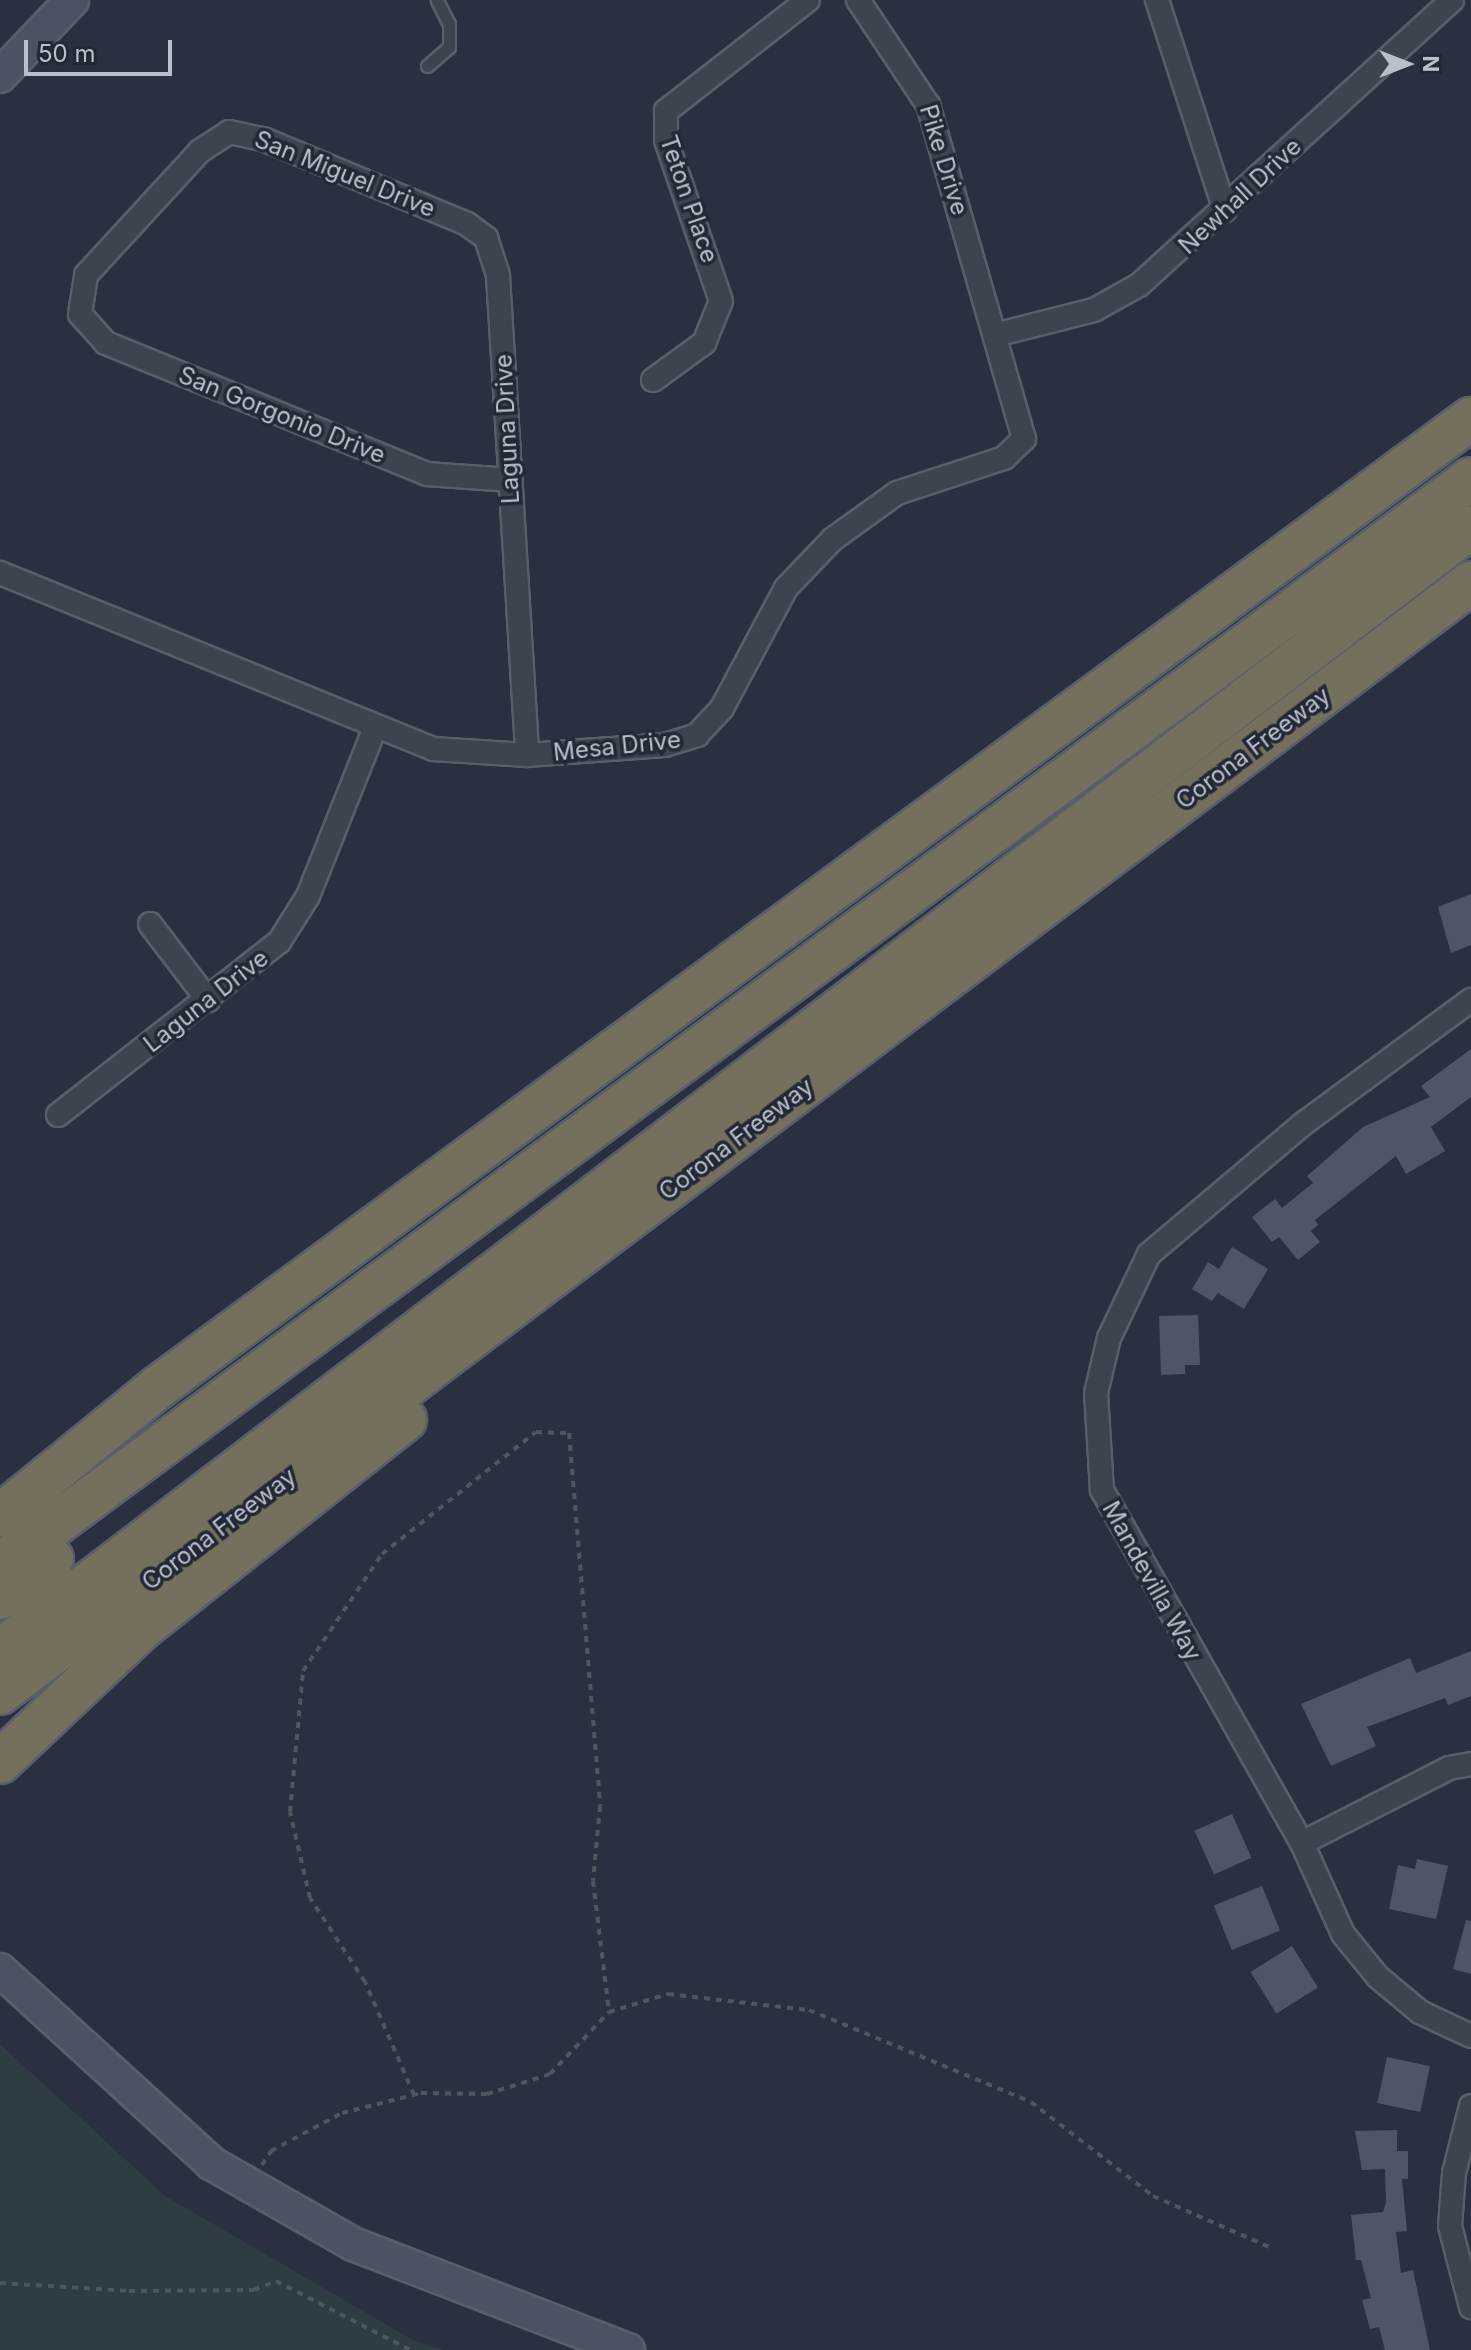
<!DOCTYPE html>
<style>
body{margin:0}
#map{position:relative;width:1471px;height:2350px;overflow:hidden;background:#2b3040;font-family:Inter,sans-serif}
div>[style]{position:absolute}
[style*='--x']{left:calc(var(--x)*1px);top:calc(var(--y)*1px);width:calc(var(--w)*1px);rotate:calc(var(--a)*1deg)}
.green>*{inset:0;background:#2d3d42}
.building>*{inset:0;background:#4f5567;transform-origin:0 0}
.path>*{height:4px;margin-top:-2px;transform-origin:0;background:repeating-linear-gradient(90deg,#4b585e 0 6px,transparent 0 12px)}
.roads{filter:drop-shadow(2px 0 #595e6b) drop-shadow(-2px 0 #595e6b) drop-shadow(0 2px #595e6b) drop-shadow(0 -2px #595e6b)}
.lane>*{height:11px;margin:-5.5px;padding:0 5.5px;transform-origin:5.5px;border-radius:5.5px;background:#3e4350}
.street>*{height:22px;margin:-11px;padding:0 11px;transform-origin:11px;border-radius:11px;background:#3e4350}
.secondary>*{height:32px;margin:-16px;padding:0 16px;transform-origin:16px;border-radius:16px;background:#4d5263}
.highway>*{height:42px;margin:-21px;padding:0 21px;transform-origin:21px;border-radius:21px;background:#75705d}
span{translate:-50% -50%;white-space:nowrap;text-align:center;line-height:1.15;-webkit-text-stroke:7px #232836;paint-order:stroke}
.street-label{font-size:24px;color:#bbbfca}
.north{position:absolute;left:1367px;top:24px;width:80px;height:80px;-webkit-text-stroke:6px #232836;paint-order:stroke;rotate:90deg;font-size:22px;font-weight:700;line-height:32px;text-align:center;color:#bbbfca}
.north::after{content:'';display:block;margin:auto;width:28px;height:36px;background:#bbbfca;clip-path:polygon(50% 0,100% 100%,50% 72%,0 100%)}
.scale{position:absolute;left:24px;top:40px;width:148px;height:36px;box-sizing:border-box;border:4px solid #bbbfca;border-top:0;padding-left:10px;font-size:24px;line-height:28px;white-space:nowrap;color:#bbbfca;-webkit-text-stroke:6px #232836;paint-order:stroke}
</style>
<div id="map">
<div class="green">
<div style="clip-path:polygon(0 2044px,165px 2196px,413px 2340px,443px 2350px,0 2350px)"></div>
</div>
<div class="building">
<div style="clip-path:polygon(1471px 894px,1471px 945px,1451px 953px,1438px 907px)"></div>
<div style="clip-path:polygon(1471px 1049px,1471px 1097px,1431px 1127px,1445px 1151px,1406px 1174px,1396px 1156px,1315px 1220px,1318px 1225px,1311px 1231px,1320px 1242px,1298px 1260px,1279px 1237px,1272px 1242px,1252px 1217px,1275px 1199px,1282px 1208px,1313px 1183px,1307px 1176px,1363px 1127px,1430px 1097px,1421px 1086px)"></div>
<div style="clip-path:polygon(1232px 1247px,1268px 1269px,1244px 1309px,1218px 1293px,1212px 1301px,1192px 1289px,1208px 1262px,1219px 1269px)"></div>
<div style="clip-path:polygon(1198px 1315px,1200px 1365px,1185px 1365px,1185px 1374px,1161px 1375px,1159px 1316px)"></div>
<div style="clip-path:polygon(1471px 1651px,1471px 1696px,1448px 1705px,1445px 1698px,1367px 1727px,1376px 1746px,1331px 1766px,1301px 1704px,1410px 1658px,1416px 1673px)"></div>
<div style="left:1232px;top:1814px;width:48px;height:41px;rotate:66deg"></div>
<div style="clip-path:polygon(1417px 1859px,1448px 1866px,1436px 1919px,1389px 1909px,1398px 1865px,1415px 1869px)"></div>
<div style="left:1262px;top:1886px;width:48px;height:52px;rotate:68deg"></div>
<div style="clip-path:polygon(1466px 1920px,1471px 1921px,1471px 1974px,1453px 1969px)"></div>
<div style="left:1292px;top:1946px;width:49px;height:49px;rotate:58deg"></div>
<div style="left:1387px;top:2057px;width:44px;height:47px;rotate:12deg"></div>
<div style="clip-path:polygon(1397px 2130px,1397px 2151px,1408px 2151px,1408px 2179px,1402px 2179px,1407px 2231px,1396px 2232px,1401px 2273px,1413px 2270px,1430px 2350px,1385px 2350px,1379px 2327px,1370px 2329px,1362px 2300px,1371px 2298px,1361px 2260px,1356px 2260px,1351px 2215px,1383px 2212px,1386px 2202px,1385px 2169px,1362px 2170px,1355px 2131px)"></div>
</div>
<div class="path">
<div style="--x:414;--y:2095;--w:123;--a:-113.4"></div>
<div style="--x:365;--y:1982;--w:100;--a:-123.2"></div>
<div style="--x:310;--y:1898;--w:88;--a:-103.1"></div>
<div style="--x:290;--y:1812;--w:142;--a:-84.7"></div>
<div style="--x:303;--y:1671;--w:141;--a:-56"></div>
<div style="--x:382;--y:1554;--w:196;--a:-38.4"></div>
<div style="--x:536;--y:1432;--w:33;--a:2"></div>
<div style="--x:569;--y:1433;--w:374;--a:85.2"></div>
<div style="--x:600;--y:1806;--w:75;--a:95.3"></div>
<div style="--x:593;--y:1881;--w:132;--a:83"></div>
<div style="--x:262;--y:2165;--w:17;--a:-57"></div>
<div style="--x:271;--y:2151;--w:81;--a:-28.2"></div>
<div style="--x:342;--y:2113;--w:81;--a:-14.2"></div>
<div style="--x:421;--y:2093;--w:66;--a:0.9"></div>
<div style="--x:487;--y:2094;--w:66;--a:-17.6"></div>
<div style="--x:550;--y:2074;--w:86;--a:-46.4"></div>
<div style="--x:609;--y:2012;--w:62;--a:-17"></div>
<div style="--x:668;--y:1994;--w:142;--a:6.5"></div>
<div style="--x:809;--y:2010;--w:240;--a:22.5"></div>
<div style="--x:1031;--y:2102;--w:154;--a:37.6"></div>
<div style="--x:1153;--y:2196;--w:132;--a:23.7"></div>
<div style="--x:0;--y:2283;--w:129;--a:3.5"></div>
<div style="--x:129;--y:2291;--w:125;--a:-0.5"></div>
<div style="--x:254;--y:2290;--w:24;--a:-22"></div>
<div style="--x:276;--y:2281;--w:151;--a:27.2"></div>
</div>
<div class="roads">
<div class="lane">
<div style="--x:427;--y:66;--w:29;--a:-41"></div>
<div style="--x:449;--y:47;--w:23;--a:-90"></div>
<div style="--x:449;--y:24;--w:27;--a:-117"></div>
</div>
<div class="street">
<div style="--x:1157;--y:0;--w:221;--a:72.1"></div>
<div style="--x:995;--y:335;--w:102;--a:-14.2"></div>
<div style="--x:1094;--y:310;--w:51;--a:-29.1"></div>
<div style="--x:1139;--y:285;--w:423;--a:-42.3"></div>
<div style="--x:653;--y:380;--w:63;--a:-36"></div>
<div style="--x:704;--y:343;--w:45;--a:-68"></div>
<div style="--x:721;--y:301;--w:170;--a:-108.9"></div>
<div style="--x:666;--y:140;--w:29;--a:-90"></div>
<div style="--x:666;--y:111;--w:180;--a:-38"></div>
<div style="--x:510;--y:480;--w:83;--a:-175.9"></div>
<div style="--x:427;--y:474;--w:347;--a:-157.8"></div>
<div style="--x:106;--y:343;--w:39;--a:-132"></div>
<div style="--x:80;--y:314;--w:39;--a:-81"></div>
<div style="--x:86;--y:275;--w:168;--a:-47.4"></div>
<div style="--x:200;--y:151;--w:35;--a:-33"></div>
<div style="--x:229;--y:132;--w:35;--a:12"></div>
<div style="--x:263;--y:139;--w:221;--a:22.6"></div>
<div style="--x:467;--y:224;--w:24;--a:36"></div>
<div style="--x:486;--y:238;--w:40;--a:72"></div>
<div style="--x:498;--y:276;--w:480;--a:86.5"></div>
<div style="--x:0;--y:573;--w:467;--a:22.1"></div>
<div style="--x:433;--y:749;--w:94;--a:3.7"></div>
<div style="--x:527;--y:755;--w:138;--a:-4.1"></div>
<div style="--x:665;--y:745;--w:34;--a:-17"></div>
<div style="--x:697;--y:735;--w:37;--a:-47"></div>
<div style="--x:722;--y:708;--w:136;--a:-61.9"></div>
<div style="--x:786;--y:588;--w:68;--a:-46.2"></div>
<div style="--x:833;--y:539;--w:79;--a:-35.7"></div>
<div style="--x:897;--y:493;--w:113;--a:-18.1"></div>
<div style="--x:1004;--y:458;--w:28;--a:-44"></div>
<div style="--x:1024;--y:439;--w:348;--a:-106"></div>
<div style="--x:928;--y:105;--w:126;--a:-123.7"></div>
<div style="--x:150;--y:924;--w:96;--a:52.7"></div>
<div style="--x:1471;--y:1000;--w:209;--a:143.6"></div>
<div style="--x:1303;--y:1124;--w:202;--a:139.8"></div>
<div style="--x:1149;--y:1254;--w:93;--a:115.5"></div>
<div style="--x:1109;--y:1338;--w:57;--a:103.3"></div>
<div style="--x:1096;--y:1393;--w:97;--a:86.5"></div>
<div style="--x:1102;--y:1490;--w:406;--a:60.5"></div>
<div style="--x:1302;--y:1843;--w:100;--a:65.7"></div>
<div style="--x:1343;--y:1934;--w:55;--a:50.9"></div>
<div style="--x:1378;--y:1977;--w:55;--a:39.8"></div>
<div style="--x:1420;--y:2012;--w:56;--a:25.2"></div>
<div style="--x:58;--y:1115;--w:281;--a:-38.1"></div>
<div style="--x:279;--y:942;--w:54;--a:-57.8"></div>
<div style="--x:308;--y:896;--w:181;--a:-68.3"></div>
<div style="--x:1302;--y:1843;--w:165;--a:-27"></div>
<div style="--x:1449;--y:1768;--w:22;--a:-10"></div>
<div style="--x:1471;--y:2106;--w:69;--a:104.2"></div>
<div style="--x:1454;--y:2173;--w:53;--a:94.3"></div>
<div style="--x:1450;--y:2226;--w:84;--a:75.5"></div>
</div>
<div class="secondary">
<div style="--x:0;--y:76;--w:105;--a:-46.5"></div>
<div style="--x:0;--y:1970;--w:286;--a:42.4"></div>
<div style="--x:211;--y:2163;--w:163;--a:29.7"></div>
<div style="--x:353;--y:2244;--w:295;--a:21.1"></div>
</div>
<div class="highway">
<div style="--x:0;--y:1516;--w:203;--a:-39.2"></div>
<div style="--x:157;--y:1388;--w:1633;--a:-36.41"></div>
<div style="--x:0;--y:1565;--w:1828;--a:-36.44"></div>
<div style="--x:0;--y:1598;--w:65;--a:-36.9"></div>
<div style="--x:0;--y:1651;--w:1851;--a:-37.38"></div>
<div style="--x:0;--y:1693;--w:1843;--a:-37.04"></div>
<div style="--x:0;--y:1762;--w:194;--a:-43.3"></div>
<div style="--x:141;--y:1629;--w:337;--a:-38.4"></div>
</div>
</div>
<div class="street-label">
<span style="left:944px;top:160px;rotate:73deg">Pike Drive</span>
<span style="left:345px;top:174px;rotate:22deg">San Miguel Drive</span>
<span style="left:1240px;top:196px;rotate:-43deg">Newhall Drive</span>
<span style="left:689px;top:199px;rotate:71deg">Teton Place</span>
<span style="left:282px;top:415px;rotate:22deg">San Gorgonio Drive</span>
<span style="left:507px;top:429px;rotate:-93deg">Laguna Drive</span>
<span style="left:617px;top:746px;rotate:-6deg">Mesa Drive</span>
<span style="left:1253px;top:748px;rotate:-37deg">Corona Freeway</span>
<span style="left:206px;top:1001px;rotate:-38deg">Laguna Drive</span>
<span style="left:736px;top:1139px;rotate:-37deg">Corona Freeway</span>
<span style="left:219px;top:1529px;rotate:-37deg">Corona Freeway</span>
<span style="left:1152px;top:1581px;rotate:61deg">Mandevilla Way</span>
</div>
<div class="north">N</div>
<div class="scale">50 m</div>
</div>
